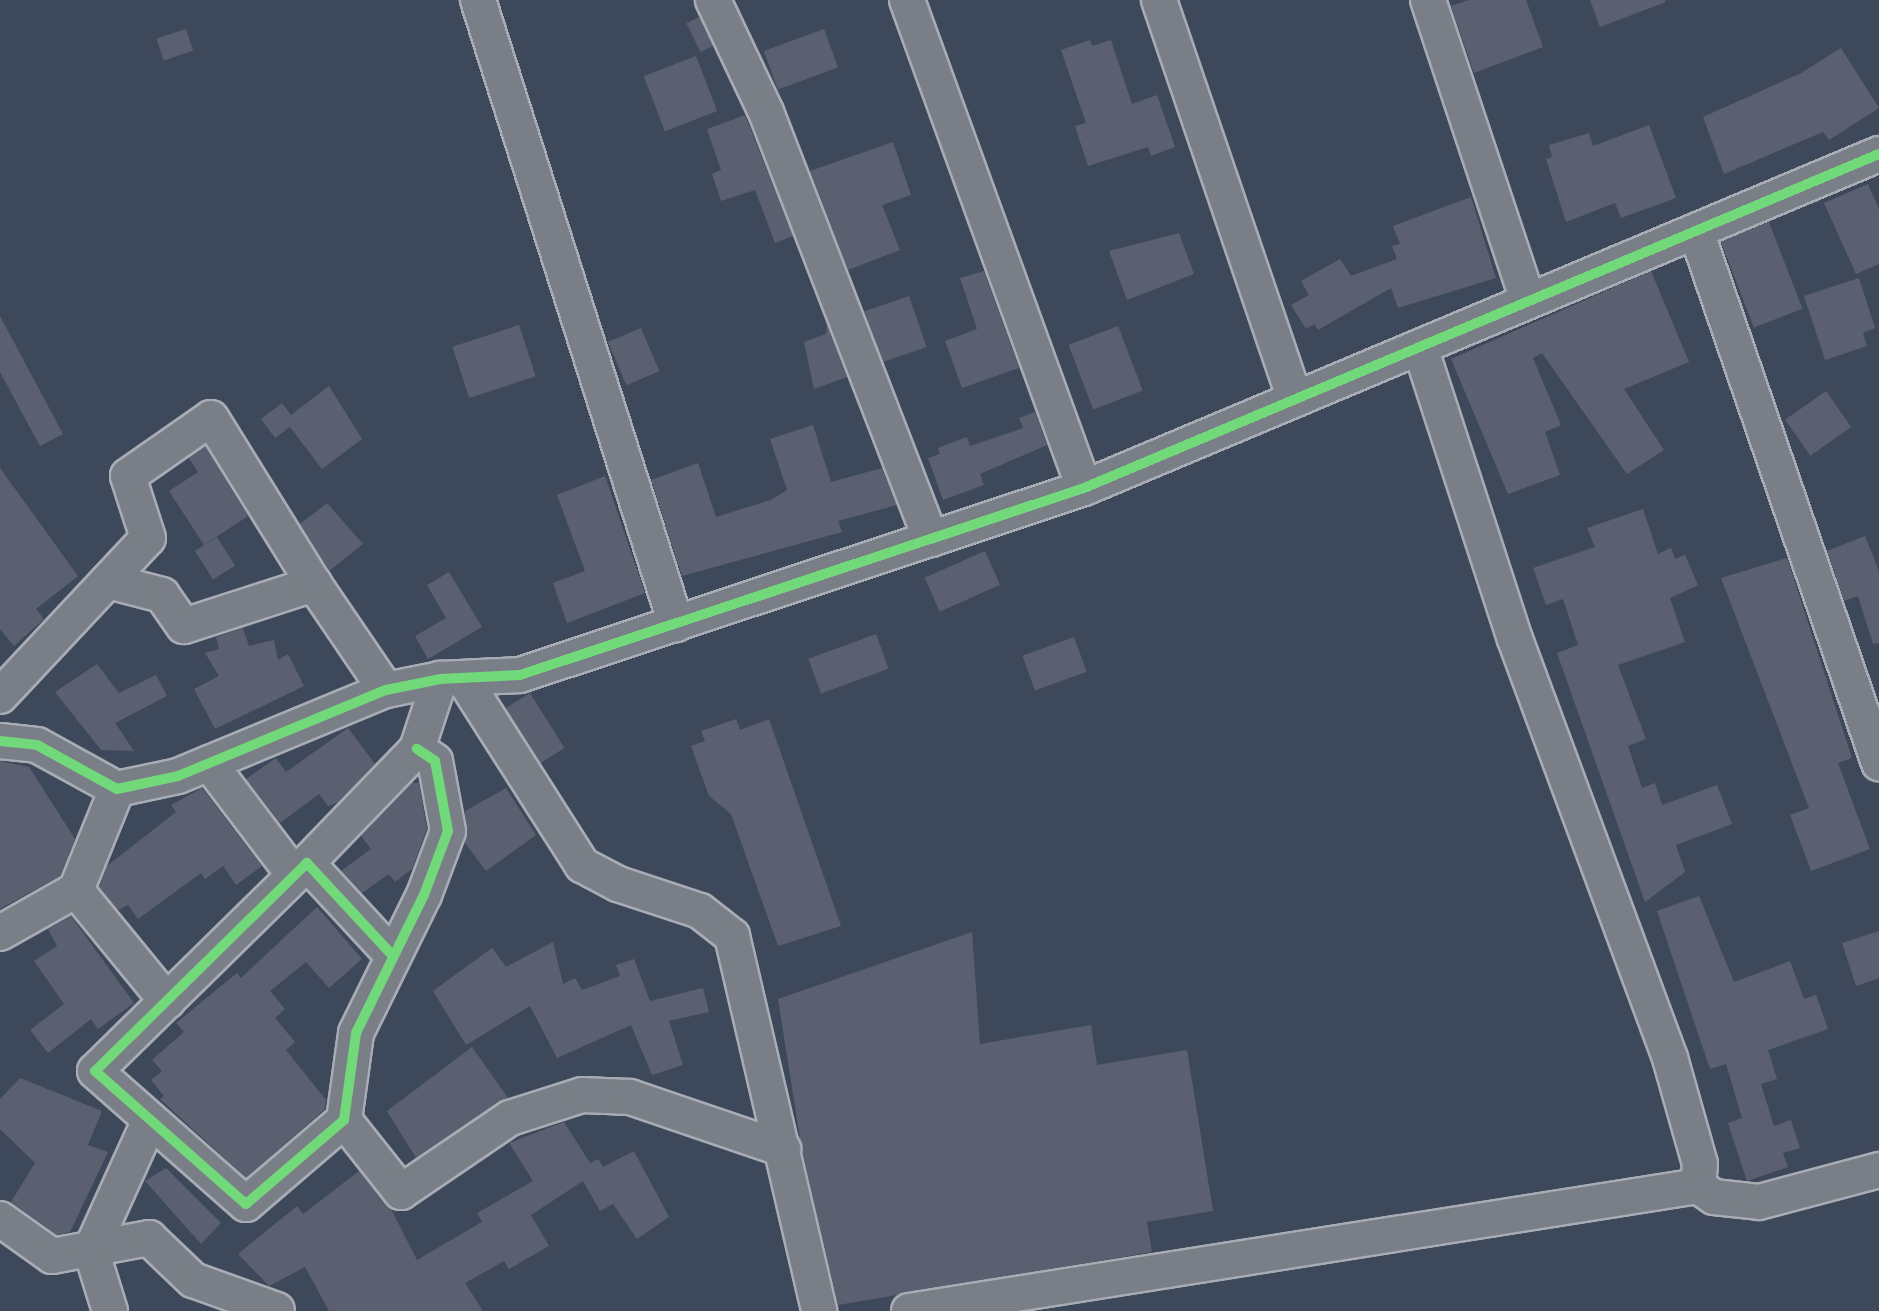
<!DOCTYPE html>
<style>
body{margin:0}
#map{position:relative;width:1879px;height:1311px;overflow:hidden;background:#3e485b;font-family:"Patrick Hand",sans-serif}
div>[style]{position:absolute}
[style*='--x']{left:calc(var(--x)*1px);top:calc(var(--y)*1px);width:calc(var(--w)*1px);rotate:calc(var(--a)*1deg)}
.building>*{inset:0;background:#5a6070;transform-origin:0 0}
.roads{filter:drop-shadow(2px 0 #a8adb5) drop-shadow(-2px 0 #a8adb5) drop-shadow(0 2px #a8adb5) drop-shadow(0 -2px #a8adb5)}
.minor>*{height:34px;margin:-17px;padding:0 17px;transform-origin:17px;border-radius:17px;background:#7a7f87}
.cycleway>*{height:10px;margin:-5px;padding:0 5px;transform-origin:5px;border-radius:5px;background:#71d979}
span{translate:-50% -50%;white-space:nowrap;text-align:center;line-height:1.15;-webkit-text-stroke:6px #1d3557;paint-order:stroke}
</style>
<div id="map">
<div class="building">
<div style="clip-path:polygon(1469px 0,1526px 0,1543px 47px,1474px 73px,1451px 6px)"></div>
<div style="clip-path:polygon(1590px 0,1665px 0,1666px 2px,1600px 27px)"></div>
<div style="left:699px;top:17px;width:32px;height:14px;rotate:64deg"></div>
<div style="left:186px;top:29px;width:23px;height:31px;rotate:72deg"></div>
<div style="left:824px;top:29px;width:41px;height:64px;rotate:70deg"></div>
<div style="clip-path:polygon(1090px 40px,1092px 46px,1111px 40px,1132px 104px,1157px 95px,1175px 147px,1151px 156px,1148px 147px,1088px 166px,1075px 126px,1086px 123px,1061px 50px)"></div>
<div style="clip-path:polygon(1841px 48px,1879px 108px,1829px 140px,1823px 132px,1724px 174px,1703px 117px,1801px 73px)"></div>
<div style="left:696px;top:56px;width:59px;height:56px;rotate:69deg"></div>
<div style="clip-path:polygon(745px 115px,793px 236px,775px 243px,755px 190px,721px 201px,712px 174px,721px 170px,707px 129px)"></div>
<div style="clip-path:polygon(1649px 125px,1676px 198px,1621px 218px,1615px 203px,1566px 222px,1546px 159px,1552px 157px,1549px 145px,1589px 133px,1593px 146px)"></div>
<div style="clip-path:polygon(893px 142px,911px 195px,882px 205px,900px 250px,848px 270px,810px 171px)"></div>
<div style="clip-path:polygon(1868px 184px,1879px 209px,1879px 264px,1856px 274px,1824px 203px)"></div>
<div style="clip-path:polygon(1471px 197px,1496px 278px,1398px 308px,1391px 288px,1318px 330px,1314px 324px,1306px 329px,1291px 305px,1309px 295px,1301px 281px,1340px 259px,1351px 276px,1397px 259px,1392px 246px,1400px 244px,1393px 226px)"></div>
<div style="left:1769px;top:222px;width:93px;height:52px;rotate:69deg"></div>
<div style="clip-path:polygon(1179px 233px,1194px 274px,1127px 300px,1109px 251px)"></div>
<div style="clip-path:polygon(984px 271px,1019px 368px,962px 388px,945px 341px,977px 329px,960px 278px)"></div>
<div style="clip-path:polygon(1651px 271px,1689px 362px,1624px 389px,1664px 450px,1627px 474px,1542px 353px,1533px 358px,1561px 425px,1545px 432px,1560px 475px,1508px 494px,1451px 359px)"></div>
<div style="clip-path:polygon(1859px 278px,1875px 328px,1863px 333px,1867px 346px,1825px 360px,1804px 296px)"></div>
<div style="left:909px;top:296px;width:54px;height:47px;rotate:71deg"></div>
<div style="clip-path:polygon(0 316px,63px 434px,40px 446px,0 372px)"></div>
<div style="left:519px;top:325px;width:54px;height:70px;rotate:72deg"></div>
<div style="clip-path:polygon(827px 325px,847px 377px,814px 389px,804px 342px,826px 334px)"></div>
<div style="left:1118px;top:326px;width:69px;height:53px;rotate:69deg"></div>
<div style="left:641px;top:328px;width:47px;height:36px;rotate:67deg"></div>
<div style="clip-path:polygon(329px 386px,362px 439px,322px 469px,290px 427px,275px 438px,261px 419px,282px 403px,291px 415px)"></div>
<div style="left:1826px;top:391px;width:44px;height:50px;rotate:55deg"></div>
<div style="clip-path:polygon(1035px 412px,1047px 445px,980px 474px,984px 485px,943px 500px,928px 458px,940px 454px,938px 448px,967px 437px,970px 446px,1023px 428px,1019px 418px)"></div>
<div style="clip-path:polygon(813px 425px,831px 482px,882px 468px,897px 505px,838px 521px,842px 532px,682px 576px,651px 480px,698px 463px,716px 517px,771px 500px,787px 490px,770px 439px)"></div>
<div style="clip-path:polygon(205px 446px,248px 516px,204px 545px,169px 491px,198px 472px,189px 458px)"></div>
<div style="clip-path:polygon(0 468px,78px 576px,36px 609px,44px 619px,14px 646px,0 629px)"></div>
<div style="clip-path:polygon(605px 476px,645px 593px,567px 623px,553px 583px,585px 571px,557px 495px)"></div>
<div style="clip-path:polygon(327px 503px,363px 544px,329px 571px,300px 524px)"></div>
<div style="clip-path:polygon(1643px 509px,1658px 554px,1671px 548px,1675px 559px,1685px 555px,1698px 585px,1670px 598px,1685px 642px,1618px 665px,1646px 739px,1628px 746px,1642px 788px,1655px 783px,1662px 805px,1717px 785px,1732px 824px,1676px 845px,1685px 872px,1645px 902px,1557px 653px,1578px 645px,1563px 599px,1546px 605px,1533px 568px,1595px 547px,1587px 528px)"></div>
<div style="clip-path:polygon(1865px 536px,1879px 571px,1879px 643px,1873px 644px,1858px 596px,1844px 601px,1827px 551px)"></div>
<div style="left:217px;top:537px;width:34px;height:26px;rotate:58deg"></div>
<div style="left:985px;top:551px;width:37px;height:66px;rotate:66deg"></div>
<div style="clip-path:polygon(1787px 558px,1852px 758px,1838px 763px,1870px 849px,1811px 871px,1790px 815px,1809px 808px,1721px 578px)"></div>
<div style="clip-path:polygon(449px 572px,482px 627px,428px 659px,415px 636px,446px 618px,427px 585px)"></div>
<div style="clip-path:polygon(243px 628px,249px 646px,274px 640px,278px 660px,288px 654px,304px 686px,215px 729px,194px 689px,219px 676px,205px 653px,219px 649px,216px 637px)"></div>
<div style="left:876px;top:634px;width:37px;height:72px;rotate:70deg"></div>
<div style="left:1074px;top:637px;width:37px;height:55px;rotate:70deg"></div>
<div style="clip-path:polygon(97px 664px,119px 693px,156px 675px,167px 696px,115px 723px,134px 751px,101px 750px,55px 692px)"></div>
<div style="left:530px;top:693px;width:65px;height:29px;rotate:58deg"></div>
<div style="clip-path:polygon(736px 719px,740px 730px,769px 719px,841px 926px,778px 946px,731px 814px,709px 796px,691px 746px,705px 741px,701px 731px)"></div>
<div style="clip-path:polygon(348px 728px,375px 764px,337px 803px,328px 806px,319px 794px,280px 823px,246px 779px,276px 758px,286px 772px)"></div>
<div style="clip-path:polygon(0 761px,29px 767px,75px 839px,60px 876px,0 909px)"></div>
<div style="clip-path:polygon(412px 783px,419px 783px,427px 829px,412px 869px,395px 882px,389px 874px,362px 893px,341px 871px,371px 849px,361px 836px)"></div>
<div style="clip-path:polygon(202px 788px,262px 866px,236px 885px,223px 866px,205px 879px,201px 873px,138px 919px,128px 905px,118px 910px,99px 887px,107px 866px,176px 812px,171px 805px)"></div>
<div style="clip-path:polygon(506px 788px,536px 835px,486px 871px,465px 843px,465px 811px)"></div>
<div style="clip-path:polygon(1699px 896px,1734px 982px,1790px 961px,1804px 999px,1816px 995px,1828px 1029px,1768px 1050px,1777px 1079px,1761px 1084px,1774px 1126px,1791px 1120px,1800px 1148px,1783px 1153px,1788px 1167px,1747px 1181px,1728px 1123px,1742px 1118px,1726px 1064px,1710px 1069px,1657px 911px)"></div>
<div style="clip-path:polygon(317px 907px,362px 959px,329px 988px,306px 962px,270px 991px,285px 1009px,275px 1018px,295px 1042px,286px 1050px,326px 1100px,325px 1109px,246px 1178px,160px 1099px,164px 1096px,151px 1080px,162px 1071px,152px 1060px,184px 1032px,176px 1023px,237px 973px,241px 978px)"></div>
<div style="clip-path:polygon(71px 916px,134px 1003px,98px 1029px,91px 1019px,48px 1053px,30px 1030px,64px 1004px,34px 961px,57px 946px,48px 929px)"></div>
<div style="clip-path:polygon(1879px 931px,1879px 978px,1856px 986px,1842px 943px)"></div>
<div style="clip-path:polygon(972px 932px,980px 1044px,1091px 1025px,1097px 1065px,1187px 1050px,1213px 1211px,1147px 1222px,1152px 1252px,838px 1305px,802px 1151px,778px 999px)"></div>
<div style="clip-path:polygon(553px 942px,563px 984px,575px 978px,582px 990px,620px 976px,616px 965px,634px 959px,650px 1001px,703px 988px,709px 1012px,669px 1021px,683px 1065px,652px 1075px,631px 1025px,557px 1058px,530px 1006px,466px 1045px,433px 991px,492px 948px,506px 967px)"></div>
<div style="clip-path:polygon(472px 1047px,508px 1098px,416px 1158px,387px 1111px)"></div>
<div style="clip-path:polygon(20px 1078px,102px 1111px,88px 1145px,108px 1152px,70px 1232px,57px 1235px,11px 1202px,35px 1163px,0 1129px,0 1099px)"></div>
<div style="clip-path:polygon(564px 1122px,590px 1163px,598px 1159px,603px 1167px,634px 1151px,669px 1217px,637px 1239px,613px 1204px,600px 1211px,583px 1181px,531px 1215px,549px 1246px,509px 1269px,504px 1261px,465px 1283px,483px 1311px,329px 1311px,305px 1267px,269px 1286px,238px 1254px,297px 1206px,303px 1214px,359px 1171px,391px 1209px,417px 1260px,482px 1222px,477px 1213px,533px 1181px,509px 1143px)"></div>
<div style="clip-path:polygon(166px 1168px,221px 1223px,201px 1244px,145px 1181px)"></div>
</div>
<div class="roads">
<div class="minor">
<div style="--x:478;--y:0;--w:655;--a:72.4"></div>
<div style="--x:713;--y:0;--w:124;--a:64.7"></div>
<div style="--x:766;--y:112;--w:458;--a:68.9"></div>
<div style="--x:907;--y:0;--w:519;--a:70.06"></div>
<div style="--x:1159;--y:0;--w:422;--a:71.2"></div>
<div style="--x:1428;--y:0;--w:317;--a:71.6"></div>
<div style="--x:1696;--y:231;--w:563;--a:71.02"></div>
<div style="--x:1420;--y:347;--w:307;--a:72"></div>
<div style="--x:1515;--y:639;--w:447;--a:69.7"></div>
<div style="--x:1670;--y:1058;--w:110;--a:74.2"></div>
<div style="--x:1700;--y:1164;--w:22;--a:95"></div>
<div style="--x:108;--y:581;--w:56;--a:14.5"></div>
<div style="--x:162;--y:595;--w:38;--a:55"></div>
<div style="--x:184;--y:626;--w:137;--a:-17.9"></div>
<div style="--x:314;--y:584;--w:128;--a:55.8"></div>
<div style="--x:463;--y:678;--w:222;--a:57.5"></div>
<div style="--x:582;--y:865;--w:41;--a:27.8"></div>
<div style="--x:618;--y:884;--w:86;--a:18.2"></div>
<div style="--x:700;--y:911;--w:41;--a:38"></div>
<div style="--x:732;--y:936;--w:385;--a:76.9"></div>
<div style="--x:0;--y:696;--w:216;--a:-46.9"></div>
<div style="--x:148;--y:538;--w:65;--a:-107.9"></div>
<div style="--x:128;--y:476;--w:101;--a:-34.9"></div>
<div style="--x:211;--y:418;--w:195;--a:58.2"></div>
<div style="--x:0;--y:741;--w:37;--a:6"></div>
<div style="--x:37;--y:745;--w:91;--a:28.8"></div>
<div style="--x:117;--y:789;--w:62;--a:-12"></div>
<div style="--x:178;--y:776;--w:225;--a:-22.5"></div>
<div style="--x:386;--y:690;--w:55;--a:-11.5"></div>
<div style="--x:440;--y:679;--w:80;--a:-2.9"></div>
<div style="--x:520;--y:675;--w:594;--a:-18.34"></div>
<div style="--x:1084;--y:488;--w:862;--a:-22.79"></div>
<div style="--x:209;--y:763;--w:141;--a:52.8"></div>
<div style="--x:307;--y:863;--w:158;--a:-46"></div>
<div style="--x:417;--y:749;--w:74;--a:-71.8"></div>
<div style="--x:76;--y:890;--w:144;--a:50.7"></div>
<div style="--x:0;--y:933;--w:87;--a:-29.5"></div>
<div style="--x:76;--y:890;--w:109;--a:-67.9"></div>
<div style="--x:393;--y:956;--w:127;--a:-132.8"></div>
<div style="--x:307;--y:863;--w:297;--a:135.5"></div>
<div style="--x:95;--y:1071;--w:201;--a:41.4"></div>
<div style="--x:246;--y:1204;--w:129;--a:-40.6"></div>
<div style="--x:344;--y:1120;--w:88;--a:-82.1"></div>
<div style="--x:356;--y:1033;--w:154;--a:-63.8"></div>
<div style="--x:424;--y:895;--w:68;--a:-69.4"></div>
<div style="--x:448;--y:831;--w:71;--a:-100.5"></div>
<div style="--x:435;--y:761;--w:22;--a:-146"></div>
<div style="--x:344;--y:1120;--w:92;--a:51.6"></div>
<div style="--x:401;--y:1192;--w:132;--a:-34.2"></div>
<div style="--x:510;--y:1118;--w:76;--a:-17.7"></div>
<div style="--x:582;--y:1095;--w:48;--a:2.4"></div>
<div style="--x:630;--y:1097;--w:162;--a:18.8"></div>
<div style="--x:0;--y:1219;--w:64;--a:35.4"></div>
<div style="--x:52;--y:1256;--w:99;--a:-10.5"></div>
<div style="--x:149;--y:1238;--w:61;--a:43.7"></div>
<div style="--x:193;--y:1280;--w:89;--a:19.7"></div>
<div style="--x:110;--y:1311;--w:64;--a:-107.3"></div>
<div style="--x:91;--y:1250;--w:141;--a:-65.6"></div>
<div style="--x:909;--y:1311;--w:799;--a:-9"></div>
<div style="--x:1698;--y:1186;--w:19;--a:35"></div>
<div style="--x:1714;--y:1197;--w:45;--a:6.3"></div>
<div style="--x:1759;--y:1202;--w:124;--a:-14.9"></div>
</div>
</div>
<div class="cycleway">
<div style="--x:0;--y:741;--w:37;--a:6"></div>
<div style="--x:37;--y:745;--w:91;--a:28.8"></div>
<div style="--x:117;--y:789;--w:62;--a:-12"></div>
<div style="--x:178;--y:776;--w:225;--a:-22.5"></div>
<div style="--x:386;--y:690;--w:55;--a:-11.5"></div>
<div style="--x:440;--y:679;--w:80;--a:-2.9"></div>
<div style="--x:520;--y:675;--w:594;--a:-18.34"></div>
<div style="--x:1084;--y:488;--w:862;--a:-22.79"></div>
<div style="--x:393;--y:956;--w:127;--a:-132.8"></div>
<div style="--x:307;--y:863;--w:297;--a:135.5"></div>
<div style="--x:95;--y:1071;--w:201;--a:41.4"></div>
<div style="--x:246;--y:1204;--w:129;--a:-40.6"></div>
<div style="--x:344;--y:1120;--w:88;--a:-82.1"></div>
<div style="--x:356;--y:1033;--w:154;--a:-63.8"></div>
<div style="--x:424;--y:895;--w:68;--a:-69.4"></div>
<div style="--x:448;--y:831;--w:71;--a:-100.5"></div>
<div style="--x:435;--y:761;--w:22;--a:-146"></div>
</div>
</div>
